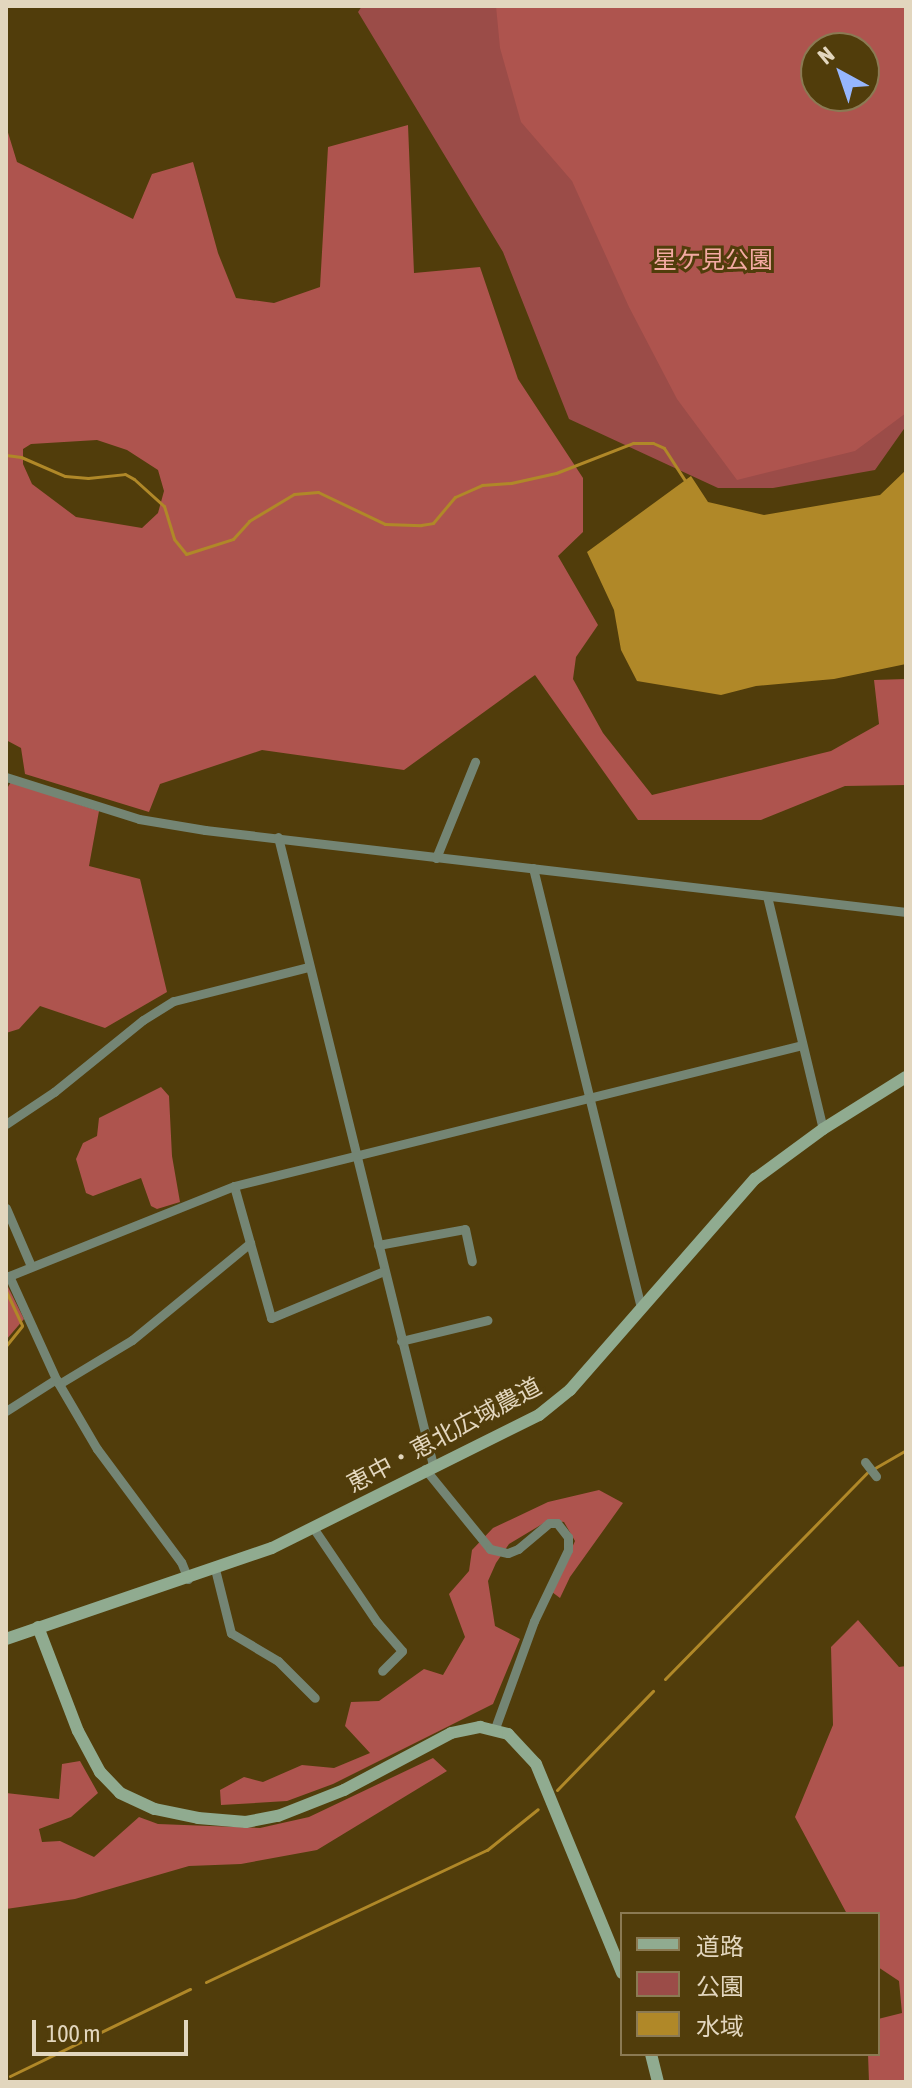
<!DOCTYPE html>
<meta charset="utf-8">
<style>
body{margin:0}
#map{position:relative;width:912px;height:2088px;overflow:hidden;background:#513d0b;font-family:"Asap Condensed","Noto Sans JP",sans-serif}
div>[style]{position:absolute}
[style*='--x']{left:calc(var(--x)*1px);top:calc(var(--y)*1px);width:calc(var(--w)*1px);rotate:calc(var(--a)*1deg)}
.green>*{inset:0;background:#9b4c48}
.forest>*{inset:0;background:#ae544e}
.water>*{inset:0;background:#b08828}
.stream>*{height:3px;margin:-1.5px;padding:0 1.5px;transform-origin:1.5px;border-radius:1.5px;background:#b08828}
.street>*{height:9px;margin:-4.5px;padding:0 4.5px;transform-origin:4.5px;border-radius:4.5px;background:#748574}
.secondary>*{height:12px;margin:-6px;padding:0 6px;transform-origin:6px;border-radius:6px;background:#90ab90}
span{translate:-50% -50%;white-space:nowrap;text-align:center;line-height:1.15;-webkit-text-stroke:6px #513d0b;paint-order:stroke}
.park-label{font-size:24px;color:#f4aaa3}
.street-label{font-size:24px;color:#e2d6be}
.frame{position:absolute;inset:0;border:8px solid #e2d6be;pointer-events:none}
.legend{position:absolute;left:620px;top:1912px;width:260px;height:144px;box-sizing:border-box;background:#513d0b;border:2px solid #8b7a53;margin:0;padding:10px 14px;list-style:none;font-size:24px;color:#e2d6be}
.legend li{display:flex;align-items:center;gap:16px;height:40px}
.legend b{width:40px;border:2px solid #8b7a53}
.north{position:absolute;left:800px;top:32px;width:80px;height:80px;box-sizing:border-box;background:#513d0b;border:2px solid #8b7a53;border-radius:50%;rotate:320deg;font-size:22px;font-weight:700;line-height:32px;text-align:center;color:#e2d6be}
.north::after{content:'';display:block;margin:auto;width:28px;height:36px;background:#96b6fd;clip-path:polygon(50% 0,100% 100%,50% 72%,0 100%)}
.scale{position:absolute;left:32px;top:2020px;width:156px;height:36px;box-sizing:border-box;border:4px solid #e2d6be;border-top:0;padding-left:10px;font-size:24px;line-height:28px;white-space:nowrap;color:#e2d6be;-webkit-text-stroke:6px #513d0b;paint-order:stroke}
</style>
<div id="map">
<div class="green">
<div style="clip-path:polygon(evenodd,362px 6px,906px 6px,906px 426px,875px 470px,773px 488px,718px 488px,569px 419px,503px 252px,358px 12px,362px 6px,816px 48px,864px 48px,864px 96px,816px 96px,816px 48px)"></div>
</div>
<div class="forest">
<div style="clip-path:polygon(evenodd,496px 6px,906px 6px,906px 413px,855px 451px,737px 480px,677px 399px,629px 307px,572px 181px,521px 122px,500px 48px,496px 6px,864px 48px,864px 96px,816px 96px,816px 48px,864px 48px)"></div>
<div style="clip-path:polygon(evenodd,408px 125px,414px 273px,480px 267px,518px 379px,583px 478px,583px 532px,558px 556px,598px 625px,576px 657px,573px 679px,603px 733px,652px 795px,831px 751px,879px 724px,874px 680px,906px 679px,906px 785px,845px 786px,761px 820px,638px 820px,535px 675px,404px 770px,262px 750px,160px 784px,149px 812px,25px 774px,21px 748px,6px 740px,6px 126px,17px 162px,133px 219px,152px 174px,193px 162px,218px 253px,236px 298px,274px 303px,320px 287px,328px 147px,408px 125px,97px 440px,127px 450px,158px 470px,164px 491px,158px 513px,142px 528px,76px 517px,32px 484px,23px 464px,23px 449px,31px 444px,97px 440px)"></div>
<div style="clip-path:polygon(11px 782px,99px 811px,89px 866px,140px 879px,167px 992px,105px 1028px,40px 1006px,19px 1029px,6px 1033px,6px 790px)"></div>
<div style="clip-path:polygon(161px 1087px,169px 1096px,172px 1156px,180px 1202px,157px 1209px,151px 1206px,141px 1178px,93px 1196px,86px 1193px,76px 1159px,83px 1143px,97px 1136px,99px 1118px)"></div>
<div style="clip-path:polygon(6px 1283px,24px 1319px,6px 1340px)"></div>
<div style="clip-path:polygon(599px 1490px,623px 1503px,570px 1577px,560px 1598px,552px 1592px,575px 1541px,564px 1522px,549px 1520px,509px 1544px,496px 1563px,488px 1581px,495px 1626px,520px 1639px,493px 1704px,333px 1784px,287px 1801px,221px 1805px,220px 1790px,244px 1777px,263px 1782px,302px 1765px,334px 1768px,370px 1753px,345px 1726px,351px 1702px,379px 1701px,424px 1669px,443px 1675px,465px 1637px,449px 1594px,469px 1571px,472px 1550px,493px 1528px,548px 1502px)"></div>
<div style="clip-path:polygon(858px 1620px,899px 1667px,906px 1666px,906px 2082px,869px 2082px,868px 2054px,878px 2054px,878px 2019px,902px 2013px,899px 1981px,878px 1967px,878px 1914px,847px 1914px,795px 1817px,833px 1725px,831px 1647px)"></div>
<div style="clip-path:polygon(433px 1758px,447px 1771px,317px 1850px,241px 1864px,189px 1866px,75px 1899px,6px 1909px,6px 1793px,59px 1799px,62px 1764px,80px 1761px,98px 1793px,71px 1817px,39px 1829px,42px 1842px,60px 1841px,94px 1857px,139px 1817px,158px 1824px,260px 1828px,309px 1817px)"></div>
</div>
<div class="water">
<div style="clip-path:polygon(906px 470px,906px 664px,834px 679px,756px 686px,721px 695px,637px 681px,621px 650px,614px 610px,587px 552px,691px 476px,708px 502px,764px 515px,880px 495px)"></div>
</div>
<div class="stream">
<div style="--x:6;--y:455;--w:15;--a:8"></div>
<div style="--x:21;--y:457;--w:48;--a:23.4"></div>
<div style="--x:65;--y:476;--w:23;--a:5"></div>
<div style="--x:88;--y:478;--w:37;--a:-6"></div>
<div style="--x:125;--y:474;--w:10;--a:29"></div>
<div style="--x:134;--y:479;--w:40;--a:42"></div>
<div style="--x:164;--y:506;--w:34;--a:73"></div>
<div style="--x:174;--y:539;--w:19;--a:51"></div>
<div style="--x:186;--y:554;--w:49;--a:-17.7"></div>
<div style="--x:233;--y:539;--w:24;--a:-48"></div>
<div style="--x:249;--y:521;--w:52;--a:-31"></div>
<div style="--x:294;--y:494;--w:24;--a:-5"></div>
<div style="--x:318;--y:492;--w:74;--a:25.5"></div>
<div style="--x:385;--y:524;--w:36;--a:2"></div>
<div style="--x:421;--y:525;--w:12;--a:-9"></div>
<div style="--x:433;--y:523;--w:34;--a:-50"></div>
<div style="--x:455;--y:497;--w:30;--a:-24"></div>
<div style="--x:482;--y:485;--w:29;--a:-4"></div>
<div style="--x:511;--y:483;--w:46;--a:-12.5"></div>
<div style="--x:556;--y:473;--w:83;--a:-21.3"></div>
<div style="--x:633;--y:443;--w:20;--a:0"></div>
<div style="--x:653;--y:443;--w:12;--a:24"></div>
<div style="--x:664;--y:448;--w:40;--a:57.1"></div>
<div style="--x:6;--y:1291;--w:38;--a:65"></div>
<div style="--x:22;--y:1326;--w:26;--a:129"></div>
<div style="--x:875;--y:1468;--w:36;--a:-30"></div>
<div style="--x:665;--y:1679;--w:290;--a:-45.6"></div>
<div style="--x:557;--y:1790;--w:138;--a:-45.9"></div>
<div style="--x:206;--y:1982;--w:310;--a:-25.2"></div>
<div style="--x:487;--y:1850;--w:65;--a:-38.8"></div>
<div style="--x:10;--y:2076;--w:200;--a:-25.8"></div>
</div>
<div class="street">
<div style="--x:6;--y:777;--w:139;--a:17.5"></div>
<div style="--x:139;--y:819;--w:67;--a:9.5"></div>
<div style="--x:205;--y:830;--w:706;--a:6.67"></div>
<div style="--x:278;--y:837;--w:647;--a:76.14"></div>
<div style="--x:436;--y:858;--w:104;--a:-67.9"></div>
<div style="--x:533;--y:868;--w:454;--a:76.2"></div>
<div style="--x:767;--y:896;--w:240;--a:76.5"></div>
<div style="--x:6;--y:1124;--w:58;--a:-33.7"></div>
<div style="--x:54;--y:1092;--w:114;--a:-39"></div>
<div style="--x:143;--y:1020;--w:36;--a:-32"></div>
<div style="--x:174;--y:1001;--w:138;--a:-14.2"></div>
<div style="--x:234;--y:1186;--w:137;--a:74.3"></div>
<div style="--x:271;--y:1318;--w:122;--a:-22.6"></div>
<div style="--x:6;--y:1208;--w:63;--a:66.7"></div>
<div style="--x:378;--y:1245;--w:88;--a:-10.4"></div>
<div style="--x:465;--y:1229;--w:33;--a:78"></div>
<div style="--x:401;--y:1341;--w:89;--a:-13.6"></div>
<div style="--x:59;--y:1384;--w:85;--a:-31.1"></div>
<div style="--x:132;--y:1340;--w:153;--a:-39.4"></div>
<div style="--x:6;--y:1411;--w:59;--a:-32.6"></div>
<div style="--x:865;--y:1462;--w:18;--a:52"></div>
<div style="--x:425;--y:1469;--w:103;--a:50.9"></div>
<div style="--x:490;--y:1549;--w:18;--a:13"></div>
<div style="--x:508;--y:1553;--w:11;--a:-22"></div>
<div style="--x:518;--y:1549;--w:40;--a:-40"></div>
<div style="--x:549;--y:1523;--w:8;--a:0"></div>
<div style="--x:557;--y:1523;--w:18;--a:52"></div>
<div style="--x:568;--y:1537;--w:13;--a:90"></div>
<div style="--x:568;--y:1550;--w:79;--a:115.6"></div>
<div style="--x:534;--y:1621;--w:114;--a:110"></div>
<div style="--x:314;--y:1529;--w:112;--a:55.9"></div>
<div style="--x:377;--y:1622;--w:38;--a:49"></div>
<div style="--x:402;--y:1651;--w:28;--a:135"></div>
<div style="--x:215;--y:1569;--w:66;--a:76"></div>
<div style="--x:231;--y:1633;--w:55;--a:30.8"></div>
<div style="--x:278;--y:1661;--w:52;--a:45"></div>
<div style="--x:188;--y:1579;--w:18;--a:-112"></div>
<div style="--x:181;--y:1562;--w:141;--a:-126.6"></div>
<div style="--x:97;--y:1449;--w:81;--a:-120.4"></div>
<div style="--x:56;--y:1379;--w:113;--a:-114.5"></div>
<div style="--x:9;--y:1276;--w:242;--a:-21.8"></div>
<div style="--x:234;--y:1186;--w:585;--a:-13.94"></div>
</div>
<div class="secondary">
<div style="--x:38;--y:1627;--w:111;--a:69"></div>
<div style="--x:78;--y:1731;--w:47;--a:61.8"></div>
<div style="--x:100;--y:1772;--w:29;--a:46"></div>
<div style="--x:120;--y:1793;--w:38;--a:25"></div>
<div style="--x:155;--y:1809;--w:44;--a:11.8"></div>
<div style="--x:198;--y:1818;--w:48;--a:4.8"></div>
<div style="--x:246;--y:1822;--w:33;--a:-11"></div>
<div style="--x:278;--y:1816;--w:71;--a:-21.5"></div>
<div style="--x:344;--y:1790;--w:121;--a:-28"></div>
<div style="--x:451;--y:1733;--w:30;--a:-12"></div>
<div style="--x:480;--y:1727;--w:29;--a:14"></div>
<div style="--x:508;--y:1734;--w:41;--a:47"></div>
<div style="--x:536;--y:1764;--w:226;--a:67.6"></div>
<div style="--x:6;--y:1639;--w:281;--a:-18.9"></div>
<div style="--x:272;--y:1548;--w:298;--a:-26.5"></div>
<div style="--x:539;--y:1415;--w:40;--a:-39"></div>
<div style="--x:570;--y:1390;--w:281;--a:-48.8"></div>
<div style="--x:755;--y:1179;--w:84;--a:-36.3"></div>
<div style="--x:823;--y:1129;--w:98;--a:-32.1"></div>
<div style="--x:651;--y:2054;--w:29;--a:76"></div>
</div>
<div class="park-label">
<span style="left:713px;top:260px">星ケ見公園</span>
</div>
<div class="street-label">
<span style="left:444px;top:1435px;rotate:-28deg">恵中・恵北広域農道</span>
</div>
<div class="frame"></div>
<ul class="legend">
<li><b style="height:10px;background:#90ab90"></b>道路</li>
<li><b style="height:22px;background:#9b4c48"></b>公園</li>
<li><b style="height:22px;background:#b08828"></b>水域</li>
</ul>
<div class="north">N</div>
<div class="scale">100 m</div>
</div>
